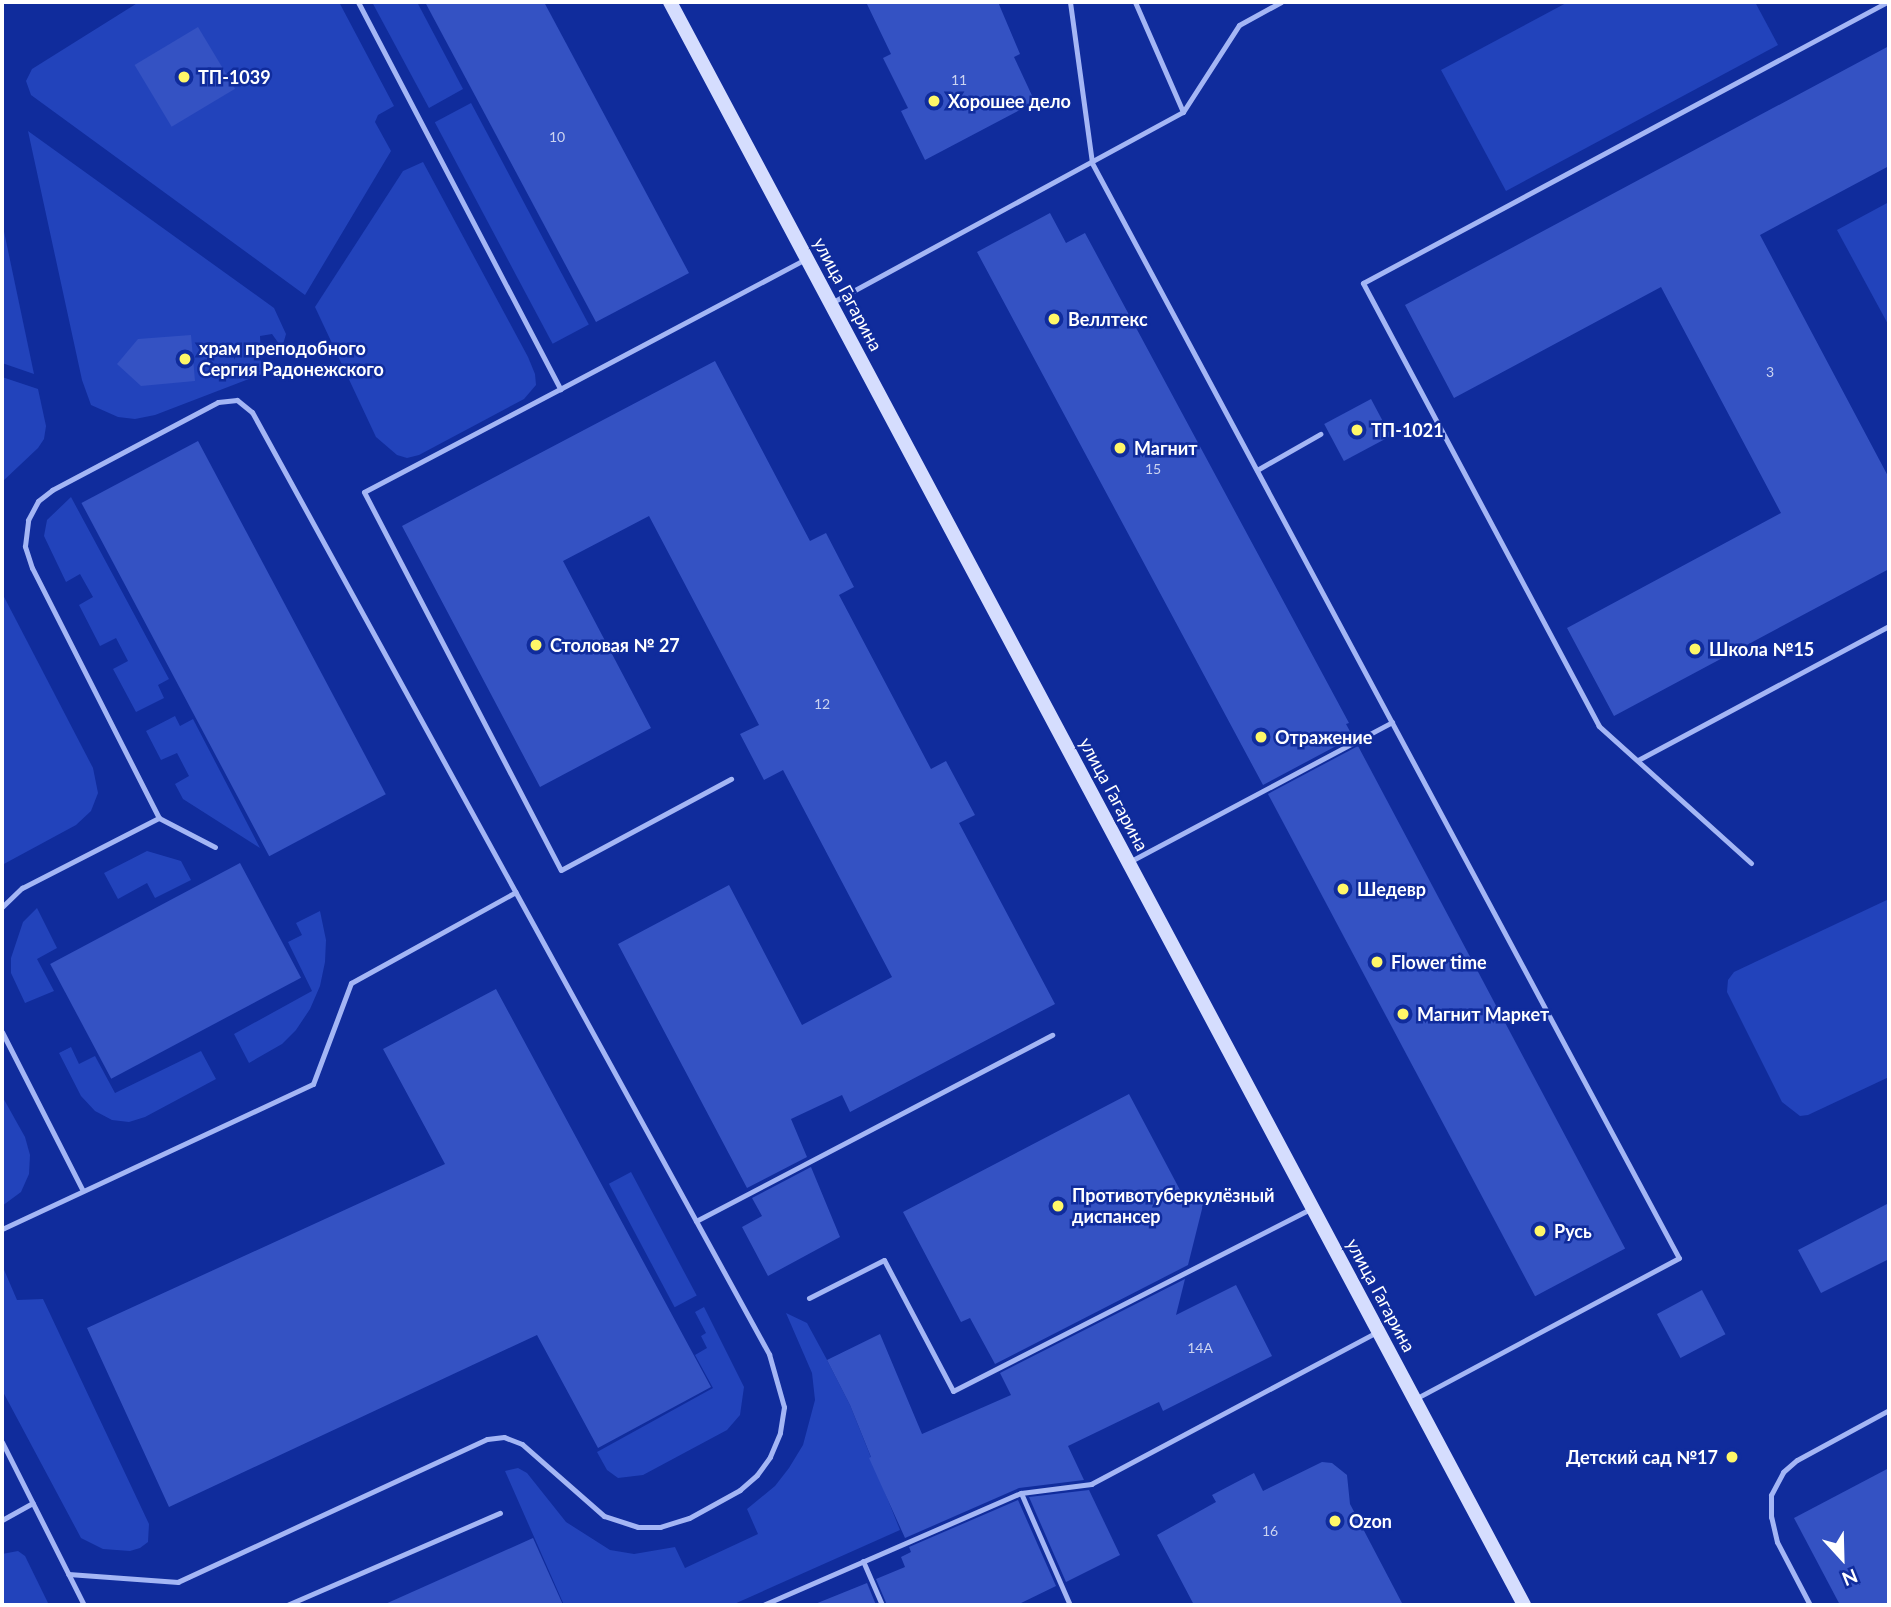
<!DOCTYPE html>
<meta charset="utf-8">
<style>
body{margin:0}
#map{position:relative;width:1891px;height:1607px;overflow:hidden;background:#102c9c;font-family:Lato,sans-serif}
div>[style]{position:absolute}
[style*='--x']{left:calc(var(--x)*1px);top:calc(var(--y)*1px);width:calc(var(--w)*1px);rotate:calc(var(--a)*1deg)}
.green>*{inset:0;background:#2243bb;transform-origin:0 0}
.building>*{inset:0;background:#3452c3;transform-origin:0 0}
.lane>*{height:5px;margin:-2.5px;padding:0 2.5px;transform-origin:2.5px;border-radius:2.5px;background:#a4b6f5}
.secondary>*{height:14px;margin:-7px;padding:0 7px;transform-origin:7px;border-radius:7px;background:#d5ddfe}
.dots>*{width:19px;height:19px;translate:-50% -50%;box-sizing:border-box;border:4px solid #102c9c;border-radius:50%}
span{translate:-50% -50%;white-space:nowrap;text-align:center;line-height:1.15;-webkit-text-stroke:5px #102c9c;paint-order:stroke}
.number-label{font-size:14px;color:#ccd4f0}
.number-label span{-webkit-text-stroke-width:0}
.poi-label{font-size:18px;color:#fff;font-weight:700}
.left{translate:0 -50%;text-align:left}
.right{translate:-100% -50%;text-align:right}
.street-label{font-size:18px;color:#fff}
.frame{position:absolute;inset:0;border:4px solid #fff;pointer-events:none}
.north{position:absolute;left:1807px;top:1523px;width:70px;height:70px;-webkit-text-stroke:5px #102c9c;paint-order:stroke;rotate:158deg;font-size:19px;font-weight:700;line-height:28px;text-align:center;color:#fff}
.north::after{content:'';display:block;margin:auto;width:24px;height:32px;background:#fff;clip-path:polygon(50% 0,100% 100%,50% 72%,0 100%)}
</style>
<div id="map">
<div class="green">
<div style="clip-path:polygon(139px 2px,339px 2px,394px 106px,378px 115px,375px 122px,391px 151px,305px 295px,31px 95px,26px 81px,32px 69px)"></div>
<div style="clip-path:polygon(372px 2px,417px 2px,463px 89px,429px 108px)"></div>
<div style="clip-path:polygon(1568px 2px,1755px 2px,1778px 45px,1506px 191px,1441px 70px)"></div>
<div style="left:471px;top:103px;width:251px;height:41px;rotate:62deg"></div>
<div style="clip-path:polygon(28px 131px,274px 308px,286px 334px,282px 348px,272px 334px,260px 336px,262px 374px,155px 415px,135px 419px,118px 417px,91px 405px,82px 380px)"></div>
<div style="clip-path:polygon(423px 162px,528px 357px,535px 374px,536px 385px,524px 399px,419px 455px,407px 458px,397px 455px,376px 437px,315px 307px,403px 171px)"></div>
<div style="clip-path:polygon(1889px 202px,1889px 326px,1837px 230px)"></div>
<div style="clip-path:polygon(2px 222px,34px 374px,2px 363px)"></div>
<div style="clip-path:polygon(2px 377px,38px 389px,46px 426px,44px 439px,38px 448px,2px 482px)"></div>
<div style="clip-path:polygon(71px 497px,169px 679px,158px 685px,164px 698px,136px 712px,113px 669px,128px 661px,116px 638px,100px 646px,79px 605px,93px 597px,80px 574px,66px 582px,44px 536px,47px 520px)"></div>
<div style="clip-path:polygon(2px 593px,93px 768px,98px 793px,91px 811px,76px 825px,2px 865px)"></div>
<div style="clip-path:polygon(175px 716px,180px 726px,193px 719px,260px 848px,183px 799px,175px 784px,189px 776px,177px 753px,161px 760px,146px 731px)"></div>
<div style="clip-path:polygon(147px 851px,181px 861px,191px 880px,155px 898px,147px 883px,118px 899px,104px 873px)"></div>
<div style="clip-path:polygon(1889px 899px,1889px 1077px,1808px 1115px,1800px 1116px,1782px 1102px,1727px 992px,1728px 980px,1734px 972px)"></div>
<div style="clip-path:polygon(37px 908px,57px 948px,37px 959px,54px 991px,25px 1003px,11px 973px,11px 958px,23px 922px)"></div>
<div style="clip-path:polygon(320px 911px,326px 940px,325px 962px,320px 986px,310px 1009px,296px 1030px,282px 1044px,249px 1063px,234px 1034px,312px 991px,288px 942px,302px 935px,296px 923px)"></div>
<div style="clip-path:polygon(71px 1047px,79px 1064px,95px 1056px,115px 1093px,201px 1051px,216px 1079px,145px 1117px,129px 1122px,112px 1120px,95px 1111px,81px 1096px,59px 1053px)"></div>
<div style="clip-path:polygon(2px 1096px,25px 1137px,30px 1155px,29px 1174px,21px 1192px,2px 1206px)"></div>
<div style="left:631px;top:1172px;width:140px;height:25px;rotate:62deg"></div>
<div style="clip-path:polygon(2px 1265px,17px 1300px,43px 1299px,149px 1524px,148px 1542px,140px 1548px,130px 1551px,103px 1549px,81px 1538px,2px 1390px)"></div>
<div style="clip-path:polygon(704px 1307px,744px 1387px,740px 1415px,727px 1430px,643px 1475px,618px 1478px,607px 1470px,597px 1452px,713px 1388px,695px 1355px,707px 1348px,701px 1336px,706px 1333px,695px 1312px)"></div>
<div style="clip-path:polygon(786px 1313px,807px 1323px,826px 1358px,850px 1405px,900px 1530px,732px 1605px,564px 1605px,505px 1471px,518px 1468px,527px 1473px,566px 1522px,610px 1550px,634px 1554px,675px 1547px,685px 1568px,758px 1534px,747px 1509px,775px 1486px,789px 1468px,803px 1445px,815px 1400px,812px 1373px)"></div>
<div style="clip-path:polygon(18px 1551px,25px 1556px,49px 1605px,2px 1605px,2px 1554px)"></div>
</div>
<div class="building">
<div style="clip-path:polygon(425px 2px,544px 2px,689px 273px,596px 322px)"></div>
<div style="clip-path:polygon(866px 2px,998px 2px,1020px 54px,1014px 57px,1035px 102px,925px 160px,901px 111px,908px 108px,883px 58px,891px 54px)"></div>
<div style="left:198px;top:27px;width:72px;height:74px;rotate:59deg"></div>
<div style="clip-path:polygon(1889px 46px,1889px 166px,1760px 235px,1889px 478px,1889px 569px,1614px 716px,1567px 628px,1781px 513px,1661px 287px,1454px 398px,1405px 305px)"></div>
<div style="clip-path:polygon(1050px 213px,1066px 243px,1085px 233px,1349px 723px,1346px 724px,1353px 737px,1263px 785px,977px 252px)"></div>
<div style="clip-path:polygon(191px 335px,195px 381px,141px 386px,117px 364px,138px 339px)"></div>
<div style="clip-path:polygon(715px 361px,810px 541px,826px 533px,854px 587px,839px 595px,931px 769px,946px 761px,975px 815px,959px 823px,1055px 1004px,850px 1112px,842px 1095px,791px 1119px,807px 1157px,747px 1188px,618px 944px,729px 885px,802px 1025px,892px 977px,783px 770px,764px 780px,740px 734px,759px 725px,649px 516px,563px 561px,651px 728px,540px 787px,402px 526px)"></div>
<div style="left:1371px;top:399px;width:42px;height:53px;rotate:62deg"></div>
<div style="left:198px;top:441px;width:400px;height:132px;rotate:62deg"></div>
<div style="left:1358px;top:746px;width:569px;height:102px;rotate:62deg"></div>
<div style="left:240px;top:863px;width:130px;height:215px;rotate:62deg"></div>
<div style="clip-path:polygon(496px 989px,711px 1387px,598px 1448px,537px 1335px,169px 1507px,87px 1328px,445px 1164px,383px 1049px)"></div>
<div style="clip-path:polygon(1129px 1094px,1180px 1190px,1205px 1197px,1188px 1265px,995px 1364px,970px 1318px,961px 1322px,903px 1212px)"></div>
<div style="clip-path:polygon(811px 1167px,840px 1237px,768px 1276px,742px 1227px,762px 1216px,752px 1198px)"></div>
<div style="clip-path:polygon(1889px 1203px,1889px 1259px,1821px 1293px,1798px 1250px)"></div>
<div style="clip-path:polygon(1185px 1279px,1176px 1315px,1236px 1285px,1272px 1356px,1163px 1411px,1159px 1402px,1068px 1446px,1084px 1480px,1019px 1488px,905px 1538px,869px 1458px,871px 1457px,850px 1405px,827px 1360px,880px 1334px,922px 1434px,1011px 1395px,1000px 1373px)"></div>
<div style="left:1702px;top:1290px;width:50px;height:51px;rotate:62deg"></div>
<div style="clip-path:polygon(1322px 1462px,1332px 1463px,1347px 1475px,1350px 1504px,1403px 1605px,1194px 1605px,1157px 1535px,1216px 1502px,1212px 1495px,1254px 1473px,1263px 1491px)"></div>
<div style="clip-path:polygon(1889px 1468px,1889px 1605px,1840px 1605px,1794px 1518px)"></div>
<div style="clip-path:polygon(1089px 1490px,1120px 1555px,1066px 1582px,1029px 1497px)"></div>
<div style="clip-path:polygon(1018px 1500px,1056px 1586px,1017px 1605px,887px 1605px,876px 1579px,905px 1567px,901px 1557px,911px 1552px,909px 1547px)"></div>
<div style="clip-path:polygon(533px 1538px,563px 1605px,383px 1605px)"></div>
<div style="clip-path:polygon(867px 1583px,876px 1605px,815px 1605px,815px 1604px)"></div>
</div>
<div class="lane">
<div style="--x:358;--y:2;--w:437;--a:62.4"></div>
<div style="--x:560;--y:389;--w:276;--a:-27.9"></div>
<div style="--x:1070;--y:2;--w:162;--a:82.2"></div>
<div style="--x:1092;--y:163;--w:1242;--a:61.81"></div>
<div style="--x:1679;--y:1258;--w:299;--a:151.9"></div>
<div style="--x:1135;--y:2;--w:120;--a:66.4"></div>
<div style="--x:831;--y:303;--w:400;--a:-28.5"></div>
<div style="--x:1183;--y:112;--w:103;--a:-57.2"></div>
<div style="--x:1239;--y:25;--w:48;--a:-28.7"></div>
<div style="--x:560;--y:389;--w:221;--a:152.3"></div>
<div style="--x:364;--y:492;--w:426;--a:62.5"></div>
<div style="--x:561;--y:870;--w:193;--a:-28.2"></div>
<div style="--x:1257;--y:470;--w:73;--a:-29.7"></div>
<div style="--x:1638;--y:760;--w:285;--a:-28.1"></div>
<div style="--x:159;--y:818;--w:63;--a:27.4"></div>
<div style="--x:1129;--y:862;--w:298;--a:-28"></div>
<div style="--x:1751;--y:863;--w:205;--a:-138"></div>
<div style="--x:1599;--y:726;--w:502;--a:-118.05"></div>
<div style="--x:1363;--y:283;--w:595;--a:-28.2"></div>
<div style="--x:2;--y:907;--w:28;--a:-44"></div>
<div style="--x:22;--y:888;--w:154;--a:-27.1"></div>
<div style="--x:159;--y:818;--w:280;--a:-116.9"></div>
<div style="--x:32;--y:568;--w:23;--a:-108"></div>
<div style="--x:25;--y:546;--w:26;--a:-83"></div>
<div style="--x:28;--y:520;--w:21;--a:-62"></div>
<div style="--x:38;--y:501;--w:18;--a:-38"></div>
<div style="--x:52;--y:490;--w:188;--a:-27.9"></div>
<div style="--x:218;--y:402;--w:19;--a:-6"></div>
<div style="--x:237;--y:400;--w:19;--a:39"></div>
<div style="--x:252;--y:412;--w:1075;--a:61.24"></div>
<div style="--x:769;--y:1354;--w:55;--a:74.2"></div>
<div style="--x:784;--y:1407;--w:26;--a:99"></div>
<div style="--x:780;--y:1433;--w:26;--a:113"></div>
<div style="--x:770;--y:1457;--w:22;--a:126"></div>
<div style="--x:757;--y:1475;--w:23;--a:139"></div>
<div style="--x:740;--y:1490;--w:58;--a:151.2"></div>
<div style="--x:689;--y:1518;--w:30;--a:163"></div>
<div style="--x:660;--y:1527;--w:22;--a:180"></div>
<div style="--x:638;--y:1527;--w:36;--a:-162"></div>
<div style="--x:604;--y:1516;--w:109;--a:-138.7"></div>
<div style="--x:522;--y:1444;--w:19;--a:-159"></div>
<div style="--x:504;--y:1437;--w:17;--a:173"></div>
<div style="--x:487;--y:1439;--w:340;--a:155.2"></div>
<div style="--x:178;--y:1582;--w:110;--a:-175.8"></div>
<div style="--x:2;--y:1032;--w:178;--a:63"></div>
<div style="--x:696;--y:1221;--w:402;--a:-27.6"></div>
<div style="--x:2;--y:1229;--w:343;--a:-25"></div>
<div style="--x:313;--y:1084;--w:108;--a:-69.4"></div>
<div style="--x:351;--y:983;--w:188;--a:-28.9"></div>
<div style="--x:809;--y:1298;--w:84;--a:-26.9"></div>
<div style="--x:884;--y:1260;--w:148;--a:62.2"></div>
<div style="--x:953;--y:1391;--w:401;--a:-27"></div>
<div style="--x:2;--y:1442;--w:182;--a:63.3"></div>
<div style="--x:1021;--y:1493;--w:122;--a:66.4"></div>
<div style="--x:2;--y:1520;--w:35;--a:-29"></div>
<div style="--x:863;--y:1561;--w:48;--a:66.6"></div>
<div style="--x:287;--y:1605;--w:232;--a:-23.4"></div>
<div style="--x:763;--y:1605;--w:281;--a:-23.5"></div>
<div style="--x:1021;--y:1493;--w:71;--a:-7.3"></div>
<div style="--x:1091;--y:1484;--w:324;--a:-28"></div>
<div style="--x:1810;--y:1605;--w:71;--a:-117.6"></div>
<div style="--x:1777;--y:1542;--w:26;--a:-103"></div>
<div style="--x:1771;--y:1517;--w:22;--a:-90"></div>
<div style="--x:1771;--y:1495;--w:26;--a:-62"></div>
<div style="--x:1783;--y:1472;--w:18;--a:-41"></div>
<div style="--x:1797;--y:1460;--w:105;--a:-28.5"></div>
</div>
<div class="secondary">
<div style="--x:670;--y:2;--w:1816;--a:61.95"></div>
</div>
<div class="dots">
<div style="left:184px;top:77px;background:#fff768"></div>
<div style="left:934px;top:101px;background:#fff768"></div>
<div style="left:1054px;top:319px;background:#fff768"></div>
<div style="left:185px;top:359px;background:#fff768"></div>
<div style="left:1357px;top:430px;background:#fff768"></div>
<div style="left:1120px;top:448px;background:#fff768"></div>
<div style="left:536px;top:645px;background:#fff768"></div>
<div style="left:1695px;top:649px;background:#fff768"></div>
<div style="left:1261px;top:737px;background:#fff768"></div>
<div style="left:1343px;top:889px;background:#fff768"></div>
<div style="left:1377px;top:962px;background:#fff768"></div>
<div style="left:1403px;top:1014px;background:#fff768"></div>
<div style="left:1058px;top:1206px;background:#fff768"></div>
<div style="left:1540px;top:1231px;background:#fff768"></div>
<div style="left:1732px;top:1457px;background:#fff768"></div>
<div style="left:1335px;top:1521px;background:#fff768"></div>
</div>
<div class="number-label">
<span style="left:959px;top:80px">11</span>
<span style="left:557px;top:137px">10</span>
<span style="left:1770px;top:372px">3</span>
<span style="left:1153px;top:469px">15</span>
<span style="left:822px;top:704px">12</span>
<span style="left:1200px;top:1348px">14А</span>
<span style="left:1270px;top:1531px">16</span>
</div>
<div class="poi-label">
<span class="left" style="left:198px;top:77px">ТП-1039</span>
<span class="left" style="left:948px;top:101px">Хорошее дело</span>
<span class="left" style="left:1068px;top:319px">Веллтекс</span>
<span class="left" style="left:199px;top:359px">храм преподобного<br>Сергия Радонежского</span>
<span class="left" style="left:1371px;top:430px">ТП-1021</span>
<span class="left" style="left:1134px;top:448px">Магнит</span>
<span class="left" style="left:550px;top:645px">Столовая № 27</span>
<span class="left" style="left:1709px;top:649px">Школа №15</span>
<span class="left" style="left:1275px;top:737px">Отражение</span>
<span class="left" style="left:1357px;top:889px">Шедевр</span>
<span class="left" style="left:1391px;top:962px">Flower time</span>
<span class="left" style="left:1417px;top:1014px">Магнит Маркет</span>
<span class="left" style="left:1072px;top:1206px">Противотуберкулёзный<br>диспансер</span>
<span class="left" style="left:1554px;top:1231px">Русь</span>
<span class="right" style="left:1718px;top:1457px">Детский сад №17</span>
<span class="left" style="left:1349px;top:1521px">Ozon</span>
</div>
<div class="street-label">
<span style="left:848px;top:294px;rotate:62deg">улица Гагарина</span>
<span style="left:1114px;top:794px;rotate:62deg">улица Гагарина</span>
<span style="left:1381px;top:1295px;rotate:62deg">улица Гагарина</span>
</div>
<div class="frame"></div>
<div class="north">N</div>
</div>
